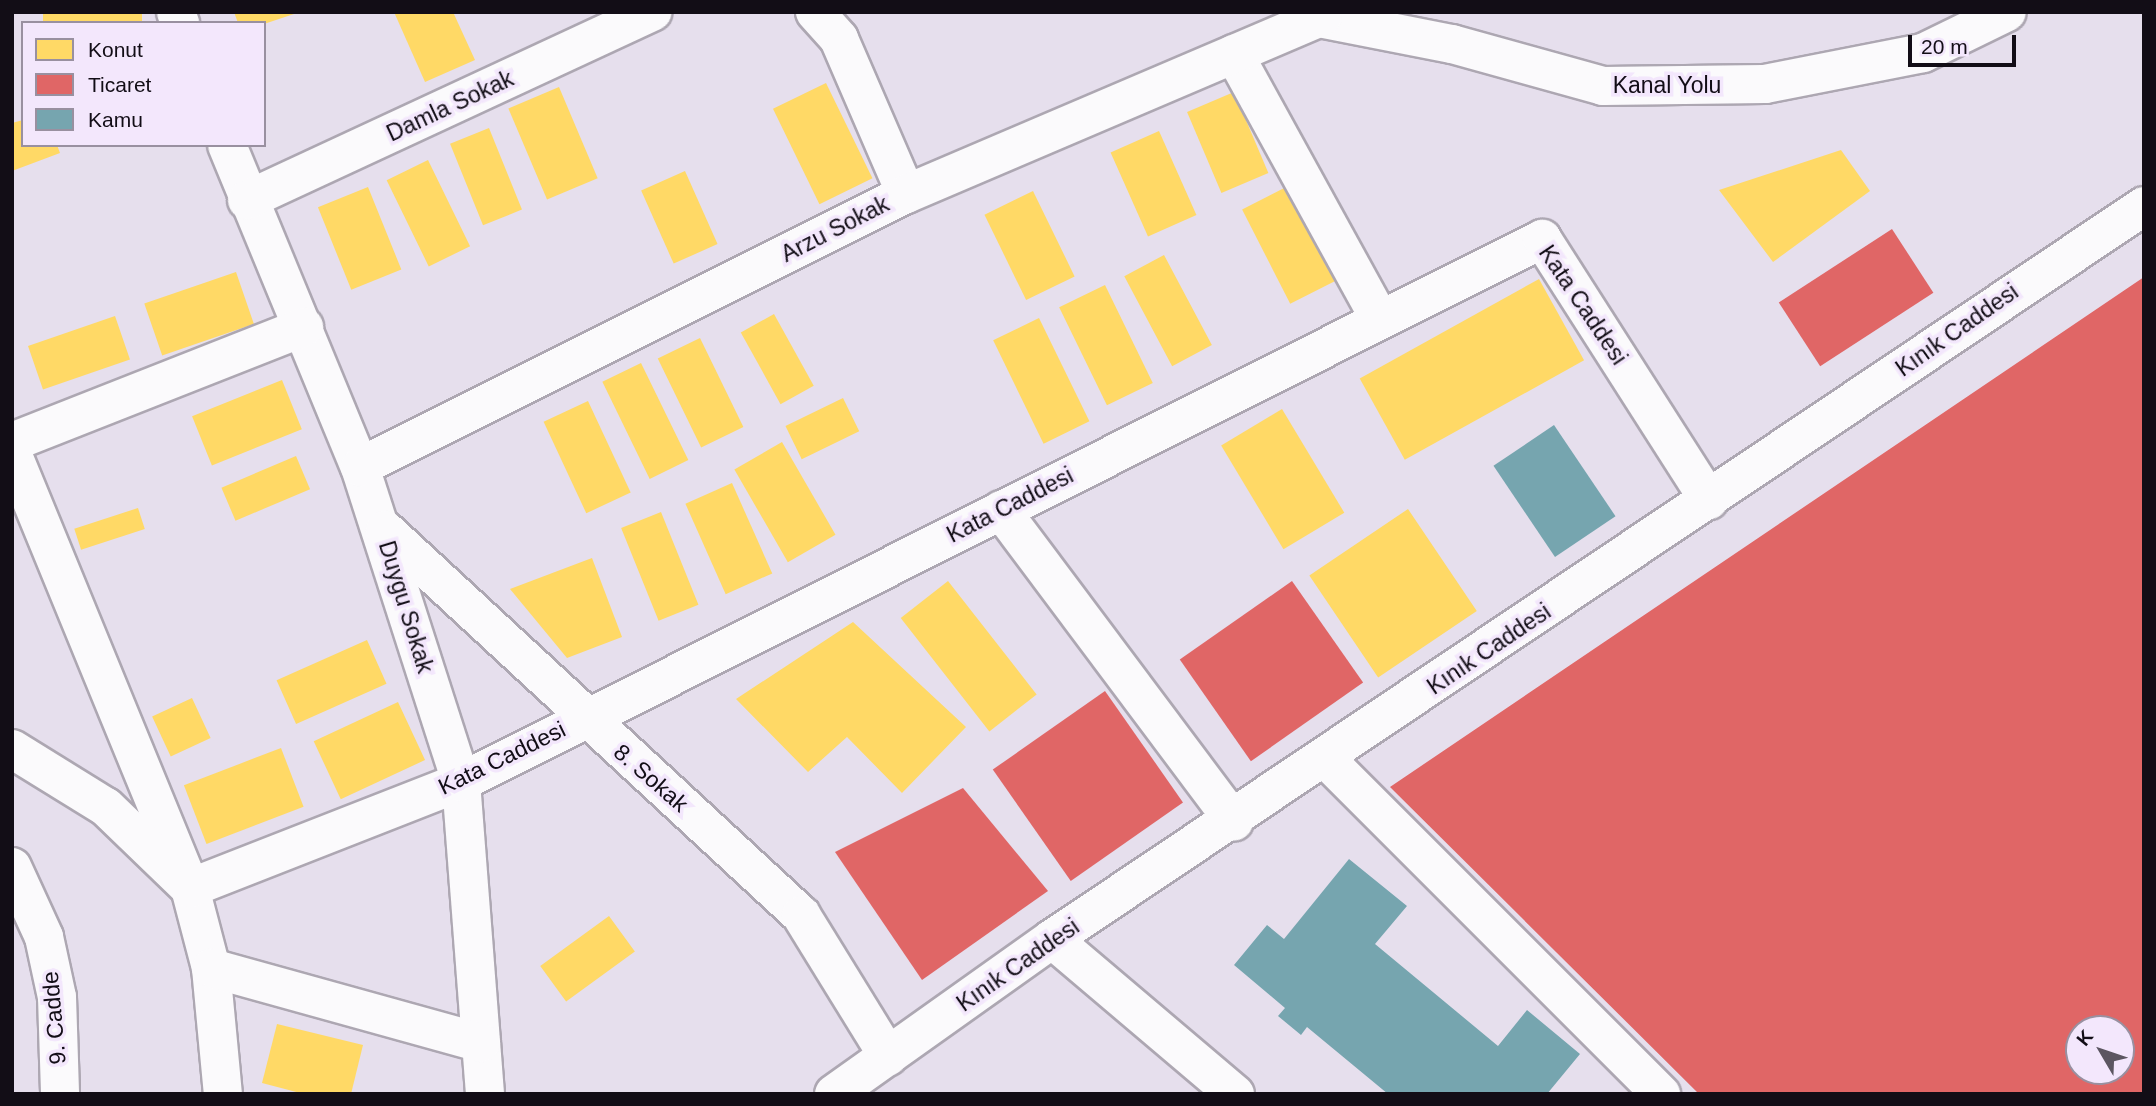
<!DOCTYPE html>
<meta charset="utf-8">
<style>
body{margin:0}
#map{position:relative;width:2156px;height:1106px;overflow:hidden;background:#e6dfed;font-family:Helvetica,sans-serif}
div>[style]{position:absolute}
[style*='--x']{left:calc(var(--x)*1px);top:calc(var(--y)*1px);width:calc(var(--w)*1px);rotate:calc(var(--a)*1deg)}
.homes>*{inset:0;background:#ffd966;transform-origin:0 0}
.shops>*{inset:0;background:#e06666;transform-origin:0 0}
.public>*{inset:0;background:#76a5af;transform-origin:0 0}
.roads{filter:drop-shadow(2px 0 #ada7b2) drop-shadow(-2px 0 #ada7b2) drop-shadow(0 2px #ada7b2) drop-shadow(0 -2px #ada7b2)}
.minor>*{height:38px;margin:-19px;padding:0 19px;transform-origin:19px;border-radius:19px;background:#fbfafc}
.major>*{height:38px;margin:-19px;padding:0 19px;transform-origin:19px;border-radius:19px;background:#fbfafc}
span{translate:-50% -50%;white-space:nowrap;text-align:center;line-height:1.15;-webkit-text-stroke:7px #f3e7fc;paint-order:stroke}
.street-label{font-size:23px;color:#120d16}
.frame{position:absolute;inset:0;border:14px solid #120d16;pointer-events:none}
.legend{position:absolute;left:21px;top:21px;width:245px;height:126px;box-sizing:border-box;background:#f3e7fc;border:2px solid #9990a0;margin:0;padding:9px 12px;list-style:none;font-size:21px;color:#120d16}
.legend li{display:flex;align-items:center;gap:14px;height:35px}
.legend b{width:35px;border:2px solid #9990a0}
.north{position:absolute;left:2065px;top:1015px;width:70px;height:70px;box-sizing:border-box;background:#f3e7fc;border:2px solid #9990a0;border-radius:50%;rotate:309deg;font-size:19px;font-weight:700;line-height:28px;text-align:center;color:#120d16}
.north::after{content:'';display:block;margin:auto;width:24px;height:32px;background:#5c5661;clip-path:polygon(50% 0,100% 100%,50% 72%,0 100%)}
.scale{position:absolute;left:1908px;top:35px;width:108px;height:32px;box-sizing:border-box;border:4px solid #120d16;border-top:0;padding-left:9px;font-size:21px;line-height:24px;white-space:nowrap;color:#120d16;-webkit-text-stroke:5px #f3e7fc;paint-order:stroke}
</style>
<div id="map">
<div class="homes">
<div style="left:43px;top:12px;width:99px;height:12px"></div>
<div style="clip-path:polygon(234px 12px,297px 12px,297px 13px,264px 24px,238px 23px)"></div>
<div style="clip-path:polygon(394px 12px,453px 12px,475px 60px,425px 82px)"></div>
<div style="left:826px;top:83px;width:106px;height:59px;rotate:64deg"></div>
<div style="left:559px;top:87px;width:99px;height:55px;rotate:67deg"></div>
<div style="left:1234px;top:92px;width:88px;height:51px;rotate:67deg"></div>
<div style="clip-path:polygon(23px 120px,23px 145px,57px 145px,60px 153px,12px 171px,12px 123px)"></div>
<div style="left:489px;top:128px;width:88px;height:42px;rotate:68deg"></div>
<div style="left:1159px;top:131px;width:92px;height:53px;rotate:66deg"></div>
<div style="clip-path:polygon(1841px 150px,1870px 191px,1773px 262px,1719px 190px)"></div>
<div style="left:428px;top:160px;width:96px;height:46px;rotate:64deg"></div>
<div style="left:685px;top:171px;width:80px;height:48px;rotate:66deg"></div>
<div style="left:1292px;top:184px;width:106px;height:56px;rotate:63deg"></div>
<div style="left:368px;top:187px;width:89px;height:54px;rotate:68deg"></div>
<div style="left:1033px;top:191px;width:95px;height:54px;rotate:64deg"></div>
<div style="left:1164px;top:255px;width:102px;height:45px;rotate:62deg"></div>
<div style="left:236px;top:272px;width:55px;height:97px;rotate:71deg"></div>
<div style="left:1539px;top:279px;width:93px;height:205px;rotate:61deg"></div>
<div style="left:1105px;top:285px;width:109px;height:51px;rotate:64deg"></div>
<div style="left:774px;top:314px;width:82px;height:38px;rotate:61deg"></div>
<div style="left:115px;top:316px;width:46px;height:92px;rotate:71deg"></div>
<div style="left:1039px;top:318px;width:115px;height:51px;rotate:64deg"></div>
<div style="left:700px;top:338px;width:99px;height:47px;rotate:64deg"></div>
<div style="left:641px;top:363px;width:108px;height:43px;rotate:64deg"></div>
<div style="left:282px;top:380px;width:53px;height:97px;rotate:68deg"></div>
<div style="left:843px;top:398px;width:37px;height:64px;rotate:64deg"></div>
<div style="left:588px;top:401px;width:101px;height:49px;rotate:65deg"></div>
<div style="left:1282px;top:409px;width:121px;height:71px;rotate:59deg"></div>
<div style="left:782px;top:442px;width:107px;height:55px;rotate:60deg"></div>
<div style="left:296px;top:456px;width:36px;height:81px;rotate:67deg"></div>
<div style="left:732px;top:483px;width:99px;height:51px;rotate:66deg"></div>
<div style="left:138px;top:508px;width:22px;height:67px;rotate:72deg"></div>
<div style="left:1408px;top:509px;width:123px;height:119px;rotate:56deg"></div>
<div style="left:661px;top:512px;width:100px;height:43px;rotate:68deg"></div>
<div style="clip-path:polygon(592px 558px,622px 637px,567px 658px,510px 589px)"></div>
<div style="left:948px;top:581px;width:144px;height:60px;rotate:52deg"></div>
<div style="clip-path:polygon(853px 622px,966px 727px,902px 793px,847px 737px,808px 772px,736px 699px)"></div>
<div style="left:367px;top:640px;width:48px;height:99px;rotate:66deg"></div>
<div style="left:192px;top:698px;width:44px;height:44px;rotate:65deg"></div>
<div style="left:398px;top:702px;width:64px;height:93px;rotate:65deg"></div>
<div style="left:281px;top:748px;width:63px;height:104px;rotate:69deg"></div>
<div style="left:609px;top:916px;width:44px;height:85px;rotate:54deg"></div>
<div style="clip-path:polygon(277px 1024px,363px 1045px,351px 1094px,304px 1094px,262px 1083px)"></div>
</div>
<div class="shops">
<div style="left:1892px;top:229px;width:76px;height:135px;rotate:57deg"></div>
<div style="clip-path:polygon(evenodd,2144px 277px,2144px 1094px,1699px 1094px,1390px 787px,2144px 277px,2079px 1029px,2121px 1029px,2121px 1071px,2079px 1071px,2079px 1029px)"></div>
<div style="left:1292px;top:581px;width:124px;height:137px;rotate:55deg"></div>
<div style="left:1105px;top:691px;width:136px;height:137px;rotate:55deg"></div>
<div style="clip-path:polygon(963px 788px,1048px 891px,922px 980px,835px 852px)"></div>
</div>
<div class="public">
<div style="left:1554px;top:425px;width:110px;height:73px;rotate:56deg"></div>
<div style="clip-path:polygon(1349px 859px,1407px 906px,1375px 944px,1498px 1046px,1527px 1010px,1580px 1054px,1547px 1094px,1388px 1094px,1307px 1027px,1301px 1035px,1278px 1016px,1285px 1008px,1234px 965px,1267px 925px,1284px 939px)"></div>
</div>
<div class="roads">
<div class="minor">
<div style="--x:176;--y:12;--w:12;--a:70"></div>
<div style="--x:815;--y:12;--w:36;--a:48"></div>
<div style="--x:839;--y:39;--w:169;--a:66.6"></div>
<div style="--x:1299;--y:14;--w:156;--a:11.1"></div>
<div style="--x:1452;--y:44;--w:157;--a:15.5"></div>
<div style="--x:1603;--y:86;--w:162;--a:-0.7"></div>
<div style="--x:1765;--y:84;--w:161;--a:-11.1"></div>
<div style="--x:1923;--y:53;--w:93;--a:-26"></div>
<div style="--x:1234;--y:54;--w:303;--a:61.2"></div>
<div style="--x:227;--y:145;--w:348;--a:67.6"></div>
<div style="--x:360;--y:467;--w:331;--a:72.2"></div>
<div style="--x:461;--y:782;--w:313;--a:85.6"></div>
<div style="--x:247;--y:200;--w:447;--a:-24.9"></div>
<div style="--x:12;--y:442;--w:314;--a:-21.5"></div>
<div style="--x:12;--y:453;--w:470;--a:67.7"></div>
<div style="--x:190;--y:888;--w:83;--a:75.3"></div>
<div style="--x:211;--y:968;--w:127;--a:84.6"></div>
<div style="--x:360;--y:467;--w:610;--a:-26.57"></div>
<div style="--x:906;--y:194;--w:453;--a:-23.1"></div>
<div style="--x:1001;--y:510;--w:389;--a:53.2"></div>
<div style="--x:385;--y:530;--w:567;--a:42.78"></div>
<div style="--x:801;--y:915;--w:166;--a:58.3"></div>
<div style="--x:12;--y:749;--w:110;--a:31.7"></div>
<div style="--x:106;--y:807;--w:117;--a:44"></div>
<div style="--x:190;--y:888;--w:291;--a:-21.4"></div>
<div style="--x:461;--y:782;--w:1210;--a:-26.67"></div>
<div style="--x:1542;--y:239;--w:310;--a:57.4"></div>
<div style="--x:1326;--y:759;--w:474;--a:45"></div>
<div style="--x:12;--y:867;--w:77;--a:65.4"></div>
<div style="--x:44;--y:937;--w:61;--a:77.8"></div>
<div style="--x:57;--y:997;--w:97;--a:88.2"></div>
<div style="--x:211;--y:968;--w:280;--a:15.5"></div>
</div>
<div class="major">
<div style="--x:1052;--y:939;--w:240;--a:40.3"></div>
<div style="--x:834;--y:1094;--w:267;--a:-35.4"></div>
<div style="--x:1052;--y:939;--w:1315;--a:-33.87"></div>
</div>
</div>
<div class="street-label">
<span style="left:1667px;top:85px">Kanal Yolu</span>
<span style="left:450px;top:106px;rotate:-25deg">Damla Sokak</span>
<span style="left:835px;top:229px;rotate:-27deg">Arzu Sokak</span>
<span style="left:1583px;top:305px;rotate:56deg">Kata Caddesi</span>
<span style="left:1957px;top:330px;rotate:-35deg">Kınık Caddesi</span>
<span style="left:1010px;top:505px;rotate:-27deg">Kata Caddesi</span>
<span style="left:406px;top:607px;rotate:73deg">Duygu Sokak</span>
<span style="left:1489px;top:649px;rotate:-34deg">Kınık Caddesi</span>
<span style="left:502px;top:758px;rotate:-26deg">Kata Caddesi</span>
<span style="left:651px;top:778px;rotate:41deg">8. Sokak</span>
<span style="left:1018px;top:965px;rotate:-35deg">Kınık Caddesi</span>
<span style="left:54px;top:1018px;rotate:-95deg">9. Cadde</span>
</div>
<div class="frame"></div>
<ul class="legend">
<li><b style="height:19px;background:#ffd966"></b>Konut</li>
<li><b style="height:19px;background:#e06666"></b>Ticaret</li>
<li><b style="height:19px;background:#76a5af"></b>Kamu</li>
</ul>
<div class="north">K</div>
<div class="scale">20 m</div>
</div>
